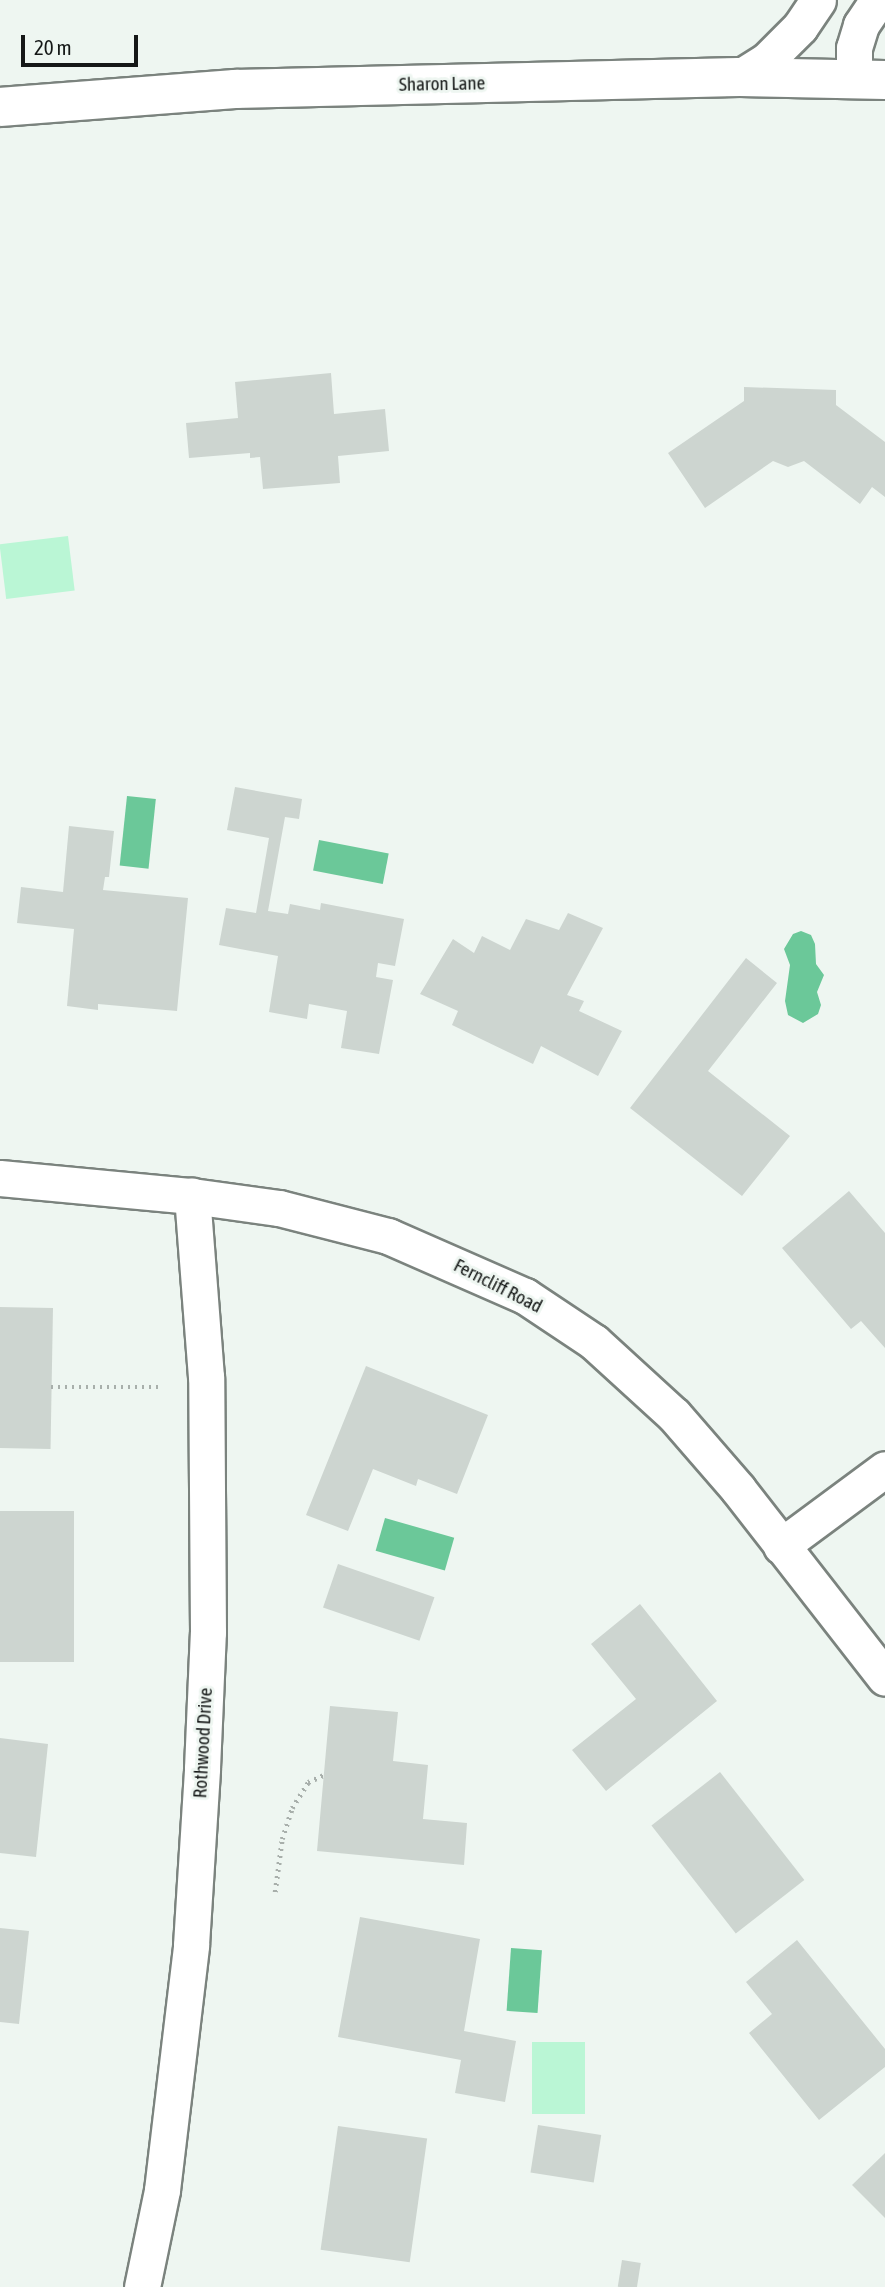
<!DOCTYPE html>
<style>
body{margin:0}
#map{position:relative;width:885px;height:2287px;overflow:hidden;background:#eef6f1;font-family:"Asap Condensed",sans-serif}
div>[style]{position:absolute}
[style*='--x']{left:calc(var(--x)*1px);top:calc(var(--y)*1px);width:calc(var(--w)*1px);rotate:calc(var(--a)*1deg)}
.green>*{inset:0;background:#baf6d5;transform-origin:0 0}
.water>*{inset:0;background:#6bc899;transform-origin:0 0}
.building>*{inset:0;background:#cdd5d0;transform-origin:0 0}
.path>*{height:4.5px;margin-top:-2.25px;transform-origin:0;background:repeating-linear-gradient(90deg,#a8afab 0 2px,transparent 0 7px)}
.roads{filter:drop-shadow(2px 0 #7b837e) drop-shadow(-2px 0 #7b837e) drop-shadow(0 2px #7b837e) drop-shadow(0 -2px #7b837e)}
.minor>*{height:35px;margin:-17.5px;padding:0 17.5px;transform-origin:17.5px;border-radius:17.5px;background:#fff}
.secondary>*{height:38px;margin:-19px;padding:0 19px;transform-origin:19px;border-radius:19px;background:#fff}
span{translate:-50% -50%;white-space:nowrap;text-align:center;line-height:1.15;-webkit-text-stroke:6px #eef6f1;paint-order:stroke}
.street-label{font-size:19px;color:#151817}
.scale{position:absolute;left:21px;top:35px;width:117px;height:32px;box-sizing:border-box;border:4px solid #151817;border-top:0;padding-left:9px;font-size:21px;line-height:24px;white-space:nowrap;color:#151817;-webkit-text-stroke:5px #eef6f1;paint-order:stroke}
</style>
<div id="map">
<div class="green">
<div style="left:68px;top:536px;width:55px;height:69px;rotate:83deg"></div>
<div style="left:532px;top:2042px;width:53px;height:72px"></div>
</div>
<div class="water">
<div style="left:127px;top:796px;width:29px;height:70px;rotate:6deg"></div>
<div style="left:319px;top:840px;width:71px;height:31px;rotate:11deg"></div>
<div style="clip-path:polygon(801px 931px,811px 935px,815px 944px,816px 964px,824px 975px,817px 992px,821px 1005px,818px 1014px,803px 1023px,788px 1015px,785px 1001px,790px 965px,784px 949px,793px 934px)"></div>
<div style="left:385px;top:1518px;width:72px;height:34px;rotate:16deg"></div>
<div style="left:511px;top:1948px;width:31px;height:63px;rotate:4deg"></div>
</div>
<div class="building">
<div style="clip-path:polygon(331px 373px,334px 414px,385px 409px,389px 451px,338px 456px,340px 483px,263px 489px,260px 457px,250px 458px,250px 453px,189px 458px,186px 423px,238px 418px,235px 382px)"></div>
<div style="clip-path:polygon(744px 387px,836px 390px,836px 405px,885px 442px,885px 497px,872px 487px,860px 504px,804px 461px,788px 467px,773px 461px,705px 508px,668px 453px,744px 401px)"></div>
<div style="clip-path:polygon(235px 787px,302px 799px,299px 819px,285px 817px,268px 911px,288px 914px,290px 904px,320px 910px,321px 903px,404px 919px,395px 966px,378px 963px,376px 977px,393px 980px,379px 1054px,341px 1048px,347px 1011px,309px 1004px,307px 1019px,269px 1012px,278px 956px,219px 945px,226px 908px,256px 913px,269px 838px,227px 830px)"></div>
<div style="clip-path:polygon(69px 826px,114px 831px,109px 877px,105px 877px,103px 890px,188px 898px,177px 1011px,98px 1004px,98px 1010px,67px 1006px,74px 929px,17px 923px,21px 887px,63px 892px)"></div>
<div style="clip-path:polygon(568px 913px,603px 928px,567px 995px,584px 1001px,579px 1011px,622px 1031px,598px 1076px,541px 1046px,533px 1064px,452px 1025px,458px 1011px,420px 994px,453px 939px,474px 953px,482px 936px,510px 950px,526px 919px,559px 930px)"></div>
<div style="clip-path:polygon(746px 958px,777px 983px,708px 1071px,790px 1136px,742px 1196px,630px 1108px)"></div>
<div style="clip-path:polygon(849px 1191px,885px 1233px,885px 1348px,861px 1321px,851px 1329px,782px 1248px)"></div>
<div style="left:0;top:1307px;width:53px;height:141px;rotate:1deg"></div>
<div style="clip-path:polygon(366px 1366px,488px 1415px,457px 1494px,418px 1479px,416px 1486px,373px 1469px,348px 1531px,306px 1515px)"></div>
<div style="left:74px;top:1511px;width:151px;height:74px;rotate:90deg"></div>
<div style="left:338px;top:1564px;width:102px;height:46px;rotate:19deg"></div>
<div style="clip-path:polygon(640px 1604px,717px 1701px,606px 1791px,572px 1750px,636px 1699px,591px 1644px)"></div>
<div style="clip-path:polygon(330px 1706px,398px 1712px,393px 1761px,428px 1765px,423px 1819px,467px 1823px,464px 1865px,317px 1851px)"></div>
<div style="clip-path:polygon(0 1738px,48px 1744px,36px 1857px,0 1853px)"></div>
<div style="left:720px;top:1772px;width:137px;height:87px;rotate:52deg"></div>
<div style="clip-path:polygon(360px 1917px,480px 1939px,464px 2031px,516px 2041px,505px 2102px,455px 2093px,461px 2060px,338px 2037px)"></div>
<div style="clip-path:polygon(0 1928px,29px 1931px,19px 2024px,0 2022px)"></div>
<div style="clip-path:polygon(797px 1940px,885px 2049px,885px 2067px,819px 2120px,749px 2033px,772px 2014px,746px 1982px)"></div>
<div style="left:538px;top:2125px;width:64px;height:48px;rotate:9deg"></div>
<div style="left:338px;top:2126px;width:90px;height:125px;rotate:8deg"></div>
<div style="clip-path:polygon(885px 2153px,885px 2218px,852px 2185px)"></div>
<div style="left:622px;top:2260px;width:19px;height:27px;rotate:9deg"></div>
</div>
<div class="path">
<div style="--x:51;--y:1387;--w:107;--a:0"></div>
<div style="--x:275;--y:1892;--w:53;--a:-82.5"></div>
<div style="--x:282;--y:1839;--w:33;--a:-72"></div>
<div style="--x:292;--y:1808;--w:31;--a:-58"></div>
<div style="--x:308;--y:1782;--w:17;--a:-24"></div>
</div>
<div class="roads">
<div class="minor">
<div style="--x:740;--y:77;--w:31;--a:-32"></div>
<div style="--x:766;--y:61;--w:48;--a:-45"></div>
<div style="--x:800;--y:27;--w:32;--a:-56"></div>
<div style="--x:854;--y:79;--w:31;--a:-90"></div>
<div style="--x:854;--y:48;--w:24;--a:-73"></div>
<div style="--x:861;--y:25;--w:30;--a:-56"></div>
<div style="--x:0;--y:1178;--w:193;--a:5.4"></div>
<div style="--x:192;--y:1196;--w:88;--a:7.9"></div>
<div style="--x:279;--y:1208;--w:113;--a:14.4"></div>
<div style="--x:388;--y:1236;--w:150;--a:23.7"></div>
<div style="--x:525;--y:1296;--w:83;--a:33.7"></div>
<div style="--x:594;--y:1342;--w:108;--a:42.4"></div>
<div style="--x:674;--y:1415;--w:98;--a:49.1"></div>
<div style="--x:738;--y:1489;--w:239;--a:52.1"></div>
<div style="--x:781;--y:1546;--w:129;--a:-36.5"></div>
<div style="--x:142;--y:2287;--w:99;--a:-78.3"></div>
<div style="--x:162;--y:2190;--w:247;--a:-83.2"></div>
<div style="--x:191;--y:1945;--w:177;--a:-86.4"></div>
<div style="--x:202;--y:1768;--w:136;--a:-87.5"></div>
<div style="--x:208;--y:1632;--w:255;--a:-90.4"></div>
<div style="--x:206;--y:1377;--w:182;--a:-94.4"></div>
</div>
<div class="secondary">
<div style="--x:0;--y:107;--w:236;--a:-4.4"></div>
<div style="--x:235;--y:89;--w:505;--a:-1.36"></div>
<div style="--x:740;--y:77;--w:145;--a:1.2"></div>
</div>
</div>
<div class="street-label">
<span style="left:442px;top:84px;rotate:-1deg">Sharon Lane</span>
<span style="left:498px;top:1286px;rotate:27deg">Ferncliff Road</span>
<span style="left:203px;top:1743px;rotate:-87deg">Rothwood Drive</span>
</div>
<div class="scale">20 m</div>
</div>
